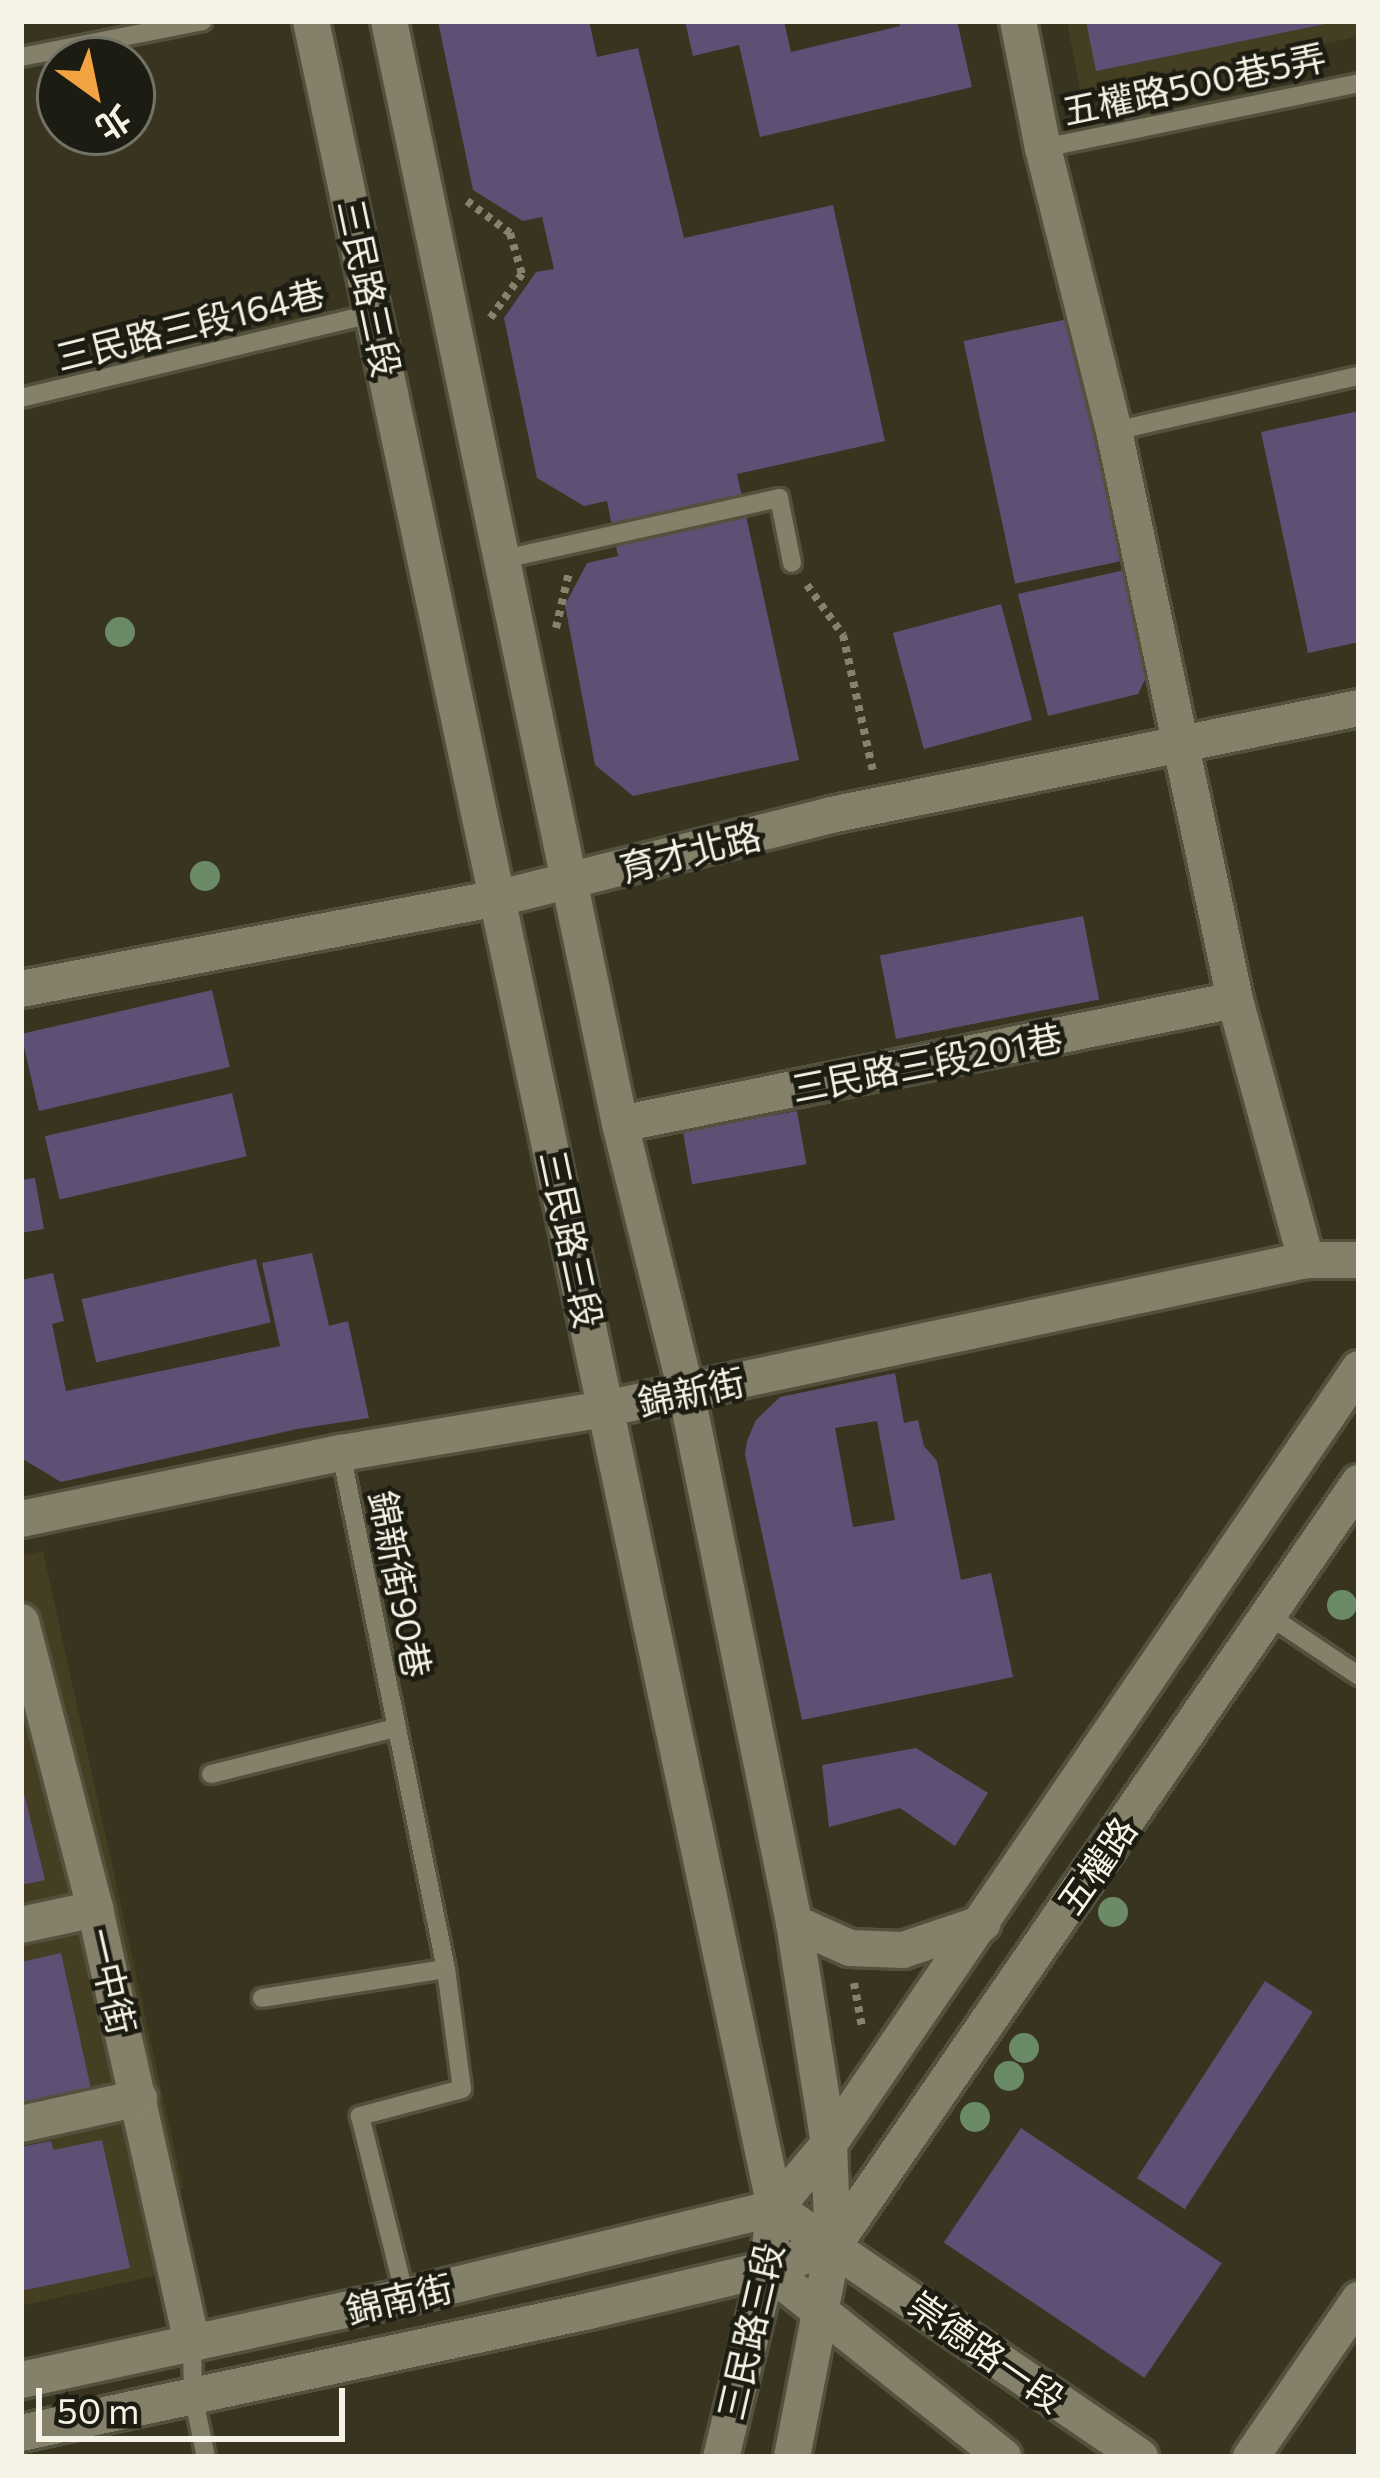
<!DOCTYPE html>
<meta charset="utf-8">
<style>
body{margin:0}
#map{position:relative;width:1380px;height:2478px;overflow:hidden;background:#38341f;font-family:Commissioner,"Noto Sans TC",sans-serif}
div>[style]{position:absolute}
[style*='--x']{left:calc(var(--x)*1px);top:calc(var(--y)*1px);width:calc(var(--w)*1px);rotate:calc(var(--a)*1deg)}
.built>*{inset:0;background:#443e22}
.building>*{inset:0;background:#5e5074;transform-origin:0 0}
.path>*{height:8px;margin-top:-4px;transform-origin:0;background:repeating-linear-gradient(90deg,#858270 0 6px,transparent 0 12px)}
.roads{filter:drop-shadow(3px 0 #53503d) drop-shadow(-3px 0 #53503d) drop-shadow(0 3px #53503d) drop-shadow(0 -3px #53503d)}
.lane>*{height:18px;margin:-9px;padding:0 9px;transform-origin:9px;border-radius:9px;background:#848069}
.street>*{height:36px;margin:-18px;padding:0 18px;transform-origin:18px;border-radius:18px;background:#848069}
.secondary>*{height:36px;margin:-18px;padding:0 18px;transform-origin:18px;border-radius:18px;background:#848069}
.trees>*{width:30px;height:30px;margin:-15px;border-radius:50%;background:#6b8b68}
span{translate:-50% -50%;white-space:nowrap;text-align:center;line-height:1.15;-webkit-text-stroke:9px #1d1c12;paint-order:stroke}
.street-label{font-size:36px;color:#f5f3e6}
.frame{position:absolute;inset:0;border:24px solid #f5f3e6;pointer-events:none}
.north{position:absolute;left:36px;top:36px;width:120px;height:120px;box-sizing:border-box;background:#1d1c12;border:3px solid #737267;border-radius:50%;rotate:147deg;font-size:33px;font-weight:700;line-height:48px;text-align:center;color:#f5f3e6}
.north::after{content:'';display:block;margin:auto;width:42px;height:54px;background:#f3a442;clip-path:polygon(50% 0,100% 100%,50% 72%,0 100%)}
.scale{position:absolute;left:36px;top:2388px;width:309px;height:54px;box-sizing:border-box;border:6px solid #f5f3e6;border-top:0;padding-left:15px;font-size:36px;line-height:42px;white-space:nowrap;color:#f5f3e6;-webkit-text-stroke:9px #1d1c12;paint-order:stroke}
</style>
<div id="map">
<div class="built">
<div style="clip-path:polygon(1067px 21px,1359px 21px,1359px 36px,1082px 100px)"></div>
<div style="clip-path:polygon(43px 1551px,183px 2188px,151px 2197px,167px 2273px,21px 2306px,21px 1556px)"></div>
</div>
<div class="building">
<div style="clip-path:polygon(438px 21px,589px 21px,597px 57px,638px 48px,684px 238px,833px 205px,885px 441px,737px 474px,799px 760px,633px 796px,595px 765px,565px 605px,587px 563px,618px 556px,607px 501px,584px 506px,537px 478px,504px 318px,536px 272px,554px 269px,542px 217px,523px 221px,473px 190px)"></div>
<div style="clip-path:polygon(685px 21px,784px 21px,791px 52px,900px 26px,899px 21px,957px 21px,972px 87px,760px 137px,739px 45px,693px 56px)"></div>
<div style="clip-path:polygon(1086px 21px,1330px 21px,1330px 23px,1096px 71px)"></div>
<div style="left:1077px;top:317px;width:248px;height:116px;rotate:78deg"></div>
<div style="clip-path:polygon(1359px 411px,1359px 642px,1308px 653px,1261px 432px)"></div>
<div style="clip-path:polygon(1129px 569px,1152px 665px,1138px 694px,1048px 716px,1018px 594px)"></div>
<div style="left:1001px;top:604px;width:120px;height:112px;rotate:75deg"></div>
<div style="left:1083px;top:916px;width:85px;height:207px;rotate:79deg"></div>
<div style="left:212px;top:990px;width:79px;height:196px;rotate:77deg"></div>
<div style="left:232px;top:1093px;width:65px;height:192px;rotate:77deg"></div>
<div style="left:797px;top:1111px;width:54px;height:116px;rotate:80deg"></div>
<div style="clip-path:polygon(35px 1178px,44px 1229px,21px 1233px,21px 1180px)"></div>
<div style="clip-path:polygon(312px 1253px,329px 1326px,348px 1321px,369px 1418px,297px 1429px,61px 1482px,21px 1458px,21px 1280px,53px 1273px,64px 1321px,52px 1324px,66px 1391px,280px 1346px,262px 1263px)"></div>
<div style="left:256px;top:1259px;width:65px;height:179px;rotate:77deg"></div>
<div style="clip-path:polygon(evenodd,895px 1373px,904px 1423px,918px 1420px,924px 1446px,937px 1461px,961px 1580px,991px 1573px,1013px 1677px,802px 1720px,745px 1454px,747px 1441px,756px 1420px,780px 1397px,895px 1373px,877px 1421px,895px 1520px,853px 1527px,835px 1428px,877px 1421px)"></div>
<div style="clip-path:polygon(916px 1748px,988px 1793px,955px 1846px,900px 1808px,829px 1827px,822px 1765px)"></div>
<div style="clip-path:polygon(21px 1781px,45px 1880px,21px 1885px)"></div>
<div style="clip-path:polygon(61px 1953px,91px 2089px,21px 2104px,21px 1962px)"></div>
<div style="left:1265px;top:1981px;width:57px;height:235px;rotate:33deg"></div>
<div style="left:1021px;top:2128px;width:242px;height:138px;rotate:34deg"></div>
<div style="clip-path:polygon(102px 2140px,130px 2268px,21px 2291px,21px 2147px,51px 2141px,53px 2150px)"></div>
</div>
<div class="path">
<div style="--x:467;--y:201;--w:54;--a:36.7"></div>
<div style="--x:510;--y:233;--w:43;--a:73.7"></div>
<div style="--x:522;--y:274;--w:57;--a:125.7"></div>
<div style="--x:807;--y:585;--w:62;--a:54.2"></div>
<div style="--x:843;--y:635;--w:139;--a:77.6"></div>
<div style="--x:556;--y:628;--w:57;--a:-76.9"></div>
<div style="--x:854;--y:1983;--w:45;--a:79.7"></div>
</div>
<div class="roads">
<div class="lane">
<div style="--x:21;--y:57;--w:185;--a:-11.2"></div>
<div style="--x:1043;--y:148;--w:323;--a:-11.6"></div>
<div style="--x:21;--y:398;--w:364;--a:-13.5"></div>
<div style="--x:1114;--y:431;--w:251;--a:-12.7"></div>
<div style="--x:504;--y:559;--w:282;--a:-12.5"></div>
<div style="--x:779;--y:498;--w:66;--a:78.7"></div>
<div style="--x:341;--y:1453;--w:527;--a:78.5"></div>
<div style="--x:446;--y:1969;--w:121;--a:82.4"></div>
<div style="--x:462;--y:2089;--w:106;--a:165.2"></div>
<div style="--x:360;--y:2116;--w:187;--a:76"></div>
<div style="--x:1268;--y:1615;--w:110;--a:33.8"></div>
<div style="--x:211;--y:1774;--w:191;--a:-14"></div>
<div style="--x:262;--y:1998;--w:186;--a:-9"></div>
<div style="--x:192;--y:2344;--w:51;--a:88.9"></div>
<div style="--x:193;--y:2395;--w:63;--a:78.2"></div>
</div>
<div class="street">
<div style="--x:1018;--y:21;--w:129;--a:78.9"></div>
<div style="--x:1043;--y:148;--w:292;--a:75.9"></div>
<div style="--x:1114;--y:431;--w:582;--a:77.99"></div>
<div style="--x:1235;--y:1000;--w:270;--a:74.7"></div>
<div style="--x:21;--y:989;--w:487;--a:-10.8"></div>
<div style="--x:499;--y:898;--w:342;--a:-14"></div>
<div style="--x:831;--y:815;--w:539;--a:-11.46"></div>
<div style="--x:620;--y:1124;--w:627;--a:-11.4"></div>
<div style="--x:21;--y:1519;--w:327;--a:-11.7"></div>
<div style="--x:341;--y:1453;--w:272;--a:-9.5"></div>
<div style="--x:609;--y:1408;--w:713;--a:-11.99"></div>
<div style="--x:1306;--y:1260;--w:53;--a:0"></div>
<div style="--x:21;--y:1622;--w:296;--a:75.5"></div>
<div style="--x:95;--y:1909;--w:446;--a:77.4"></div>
<div style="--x:21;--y:1925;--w:76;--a:-12.2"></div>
<div style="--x:21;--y:2124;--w:121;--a:-12.4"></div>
<div style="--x:1251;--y:2457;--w:191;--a:-55.5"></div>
</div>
<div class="secondary">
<div style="--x:311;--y:21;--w:2236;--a:78.02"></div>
<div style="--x:775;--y:2208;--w:62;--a:97.5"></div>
<div style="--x:767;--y:2269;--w:194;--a:103.7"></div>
<div style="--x:389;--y:21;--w:1127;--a:78.17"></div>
<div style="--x:620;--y:1124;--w:275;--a:76.1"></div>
<div style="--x:686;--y:1391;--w:543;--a:78.52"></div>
<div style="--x:794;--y:1923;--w:224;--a:81"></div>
<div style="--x:829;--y:2144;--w:102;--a:87.8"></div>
<div style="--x:833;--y:2246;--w:215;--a:101"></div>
<div style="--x:794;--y:1923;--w:61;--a:24.1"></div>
<div style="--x:850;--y:1948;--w:53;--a:2.2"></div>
<div style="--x:903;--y:1950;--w:84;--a:-18.6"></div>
<div style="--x:775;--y:2208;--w:84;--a:-49.8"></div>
<div style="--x:829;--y:2144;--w:939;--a:-55.63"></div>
<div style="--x:775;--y:2208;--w:442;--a:34.3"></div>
<div style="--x:833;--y:2246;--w:927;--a:-55.42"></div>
<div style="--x:767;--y:2269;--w:302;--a:38.5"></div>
<div style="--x:21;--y:2380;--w:393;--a:-12.2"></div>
<div style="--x:405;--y:2297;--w:381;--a:-13.5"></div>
<div style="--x:21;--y:2433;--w:581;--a:-12.12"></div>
<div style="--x:589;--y:2311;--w:183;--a:-13.3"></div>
<div style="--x:767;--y:2269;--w:70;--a:-19.2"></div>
</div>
</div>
<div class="trees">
<div style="left:120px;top:632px"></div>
<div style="left:205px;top:876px"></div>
<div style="left:1342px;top:1605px"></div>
<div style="left:1113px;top:1912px"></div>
<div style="left:1024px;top:2048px"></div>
<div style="left:1009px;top:2076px"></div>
<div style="left:975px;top:2117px"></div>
</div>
<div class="street-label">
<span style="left:1194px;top:83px;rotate:-12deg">五權路500巷5弄</span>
<span style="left:370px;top:288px;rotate:78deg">三民路三段</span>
<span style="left:190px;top:324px;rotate:-14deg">三民路三段164巷</span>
<span style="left:690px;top:851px;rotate:-14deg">育才北路</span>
<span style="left:927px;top:1062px;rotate:-11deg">三民路三段201巷</span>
<span style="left:572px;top:1239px;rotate:78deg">三民路三段</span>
<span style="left:691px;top:1391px;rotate:-12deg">錦新街</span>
<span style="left:401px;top:1584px;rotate:79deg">錦新街90巷</span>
<span style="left:1096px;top:1865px;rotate:-55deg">五權路</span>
<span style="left:112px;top:1981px;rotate:77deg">一中街</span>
<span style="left:399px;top:2298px;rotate:-13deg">錦南街</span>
<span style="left:749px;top:2331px;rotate:-77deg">三民路三段</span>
<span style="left:987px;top:2351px;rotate:35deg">崇德路一段</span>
</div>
<div class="frame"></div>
<div class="north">北</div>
<div class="scale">50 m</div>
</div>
